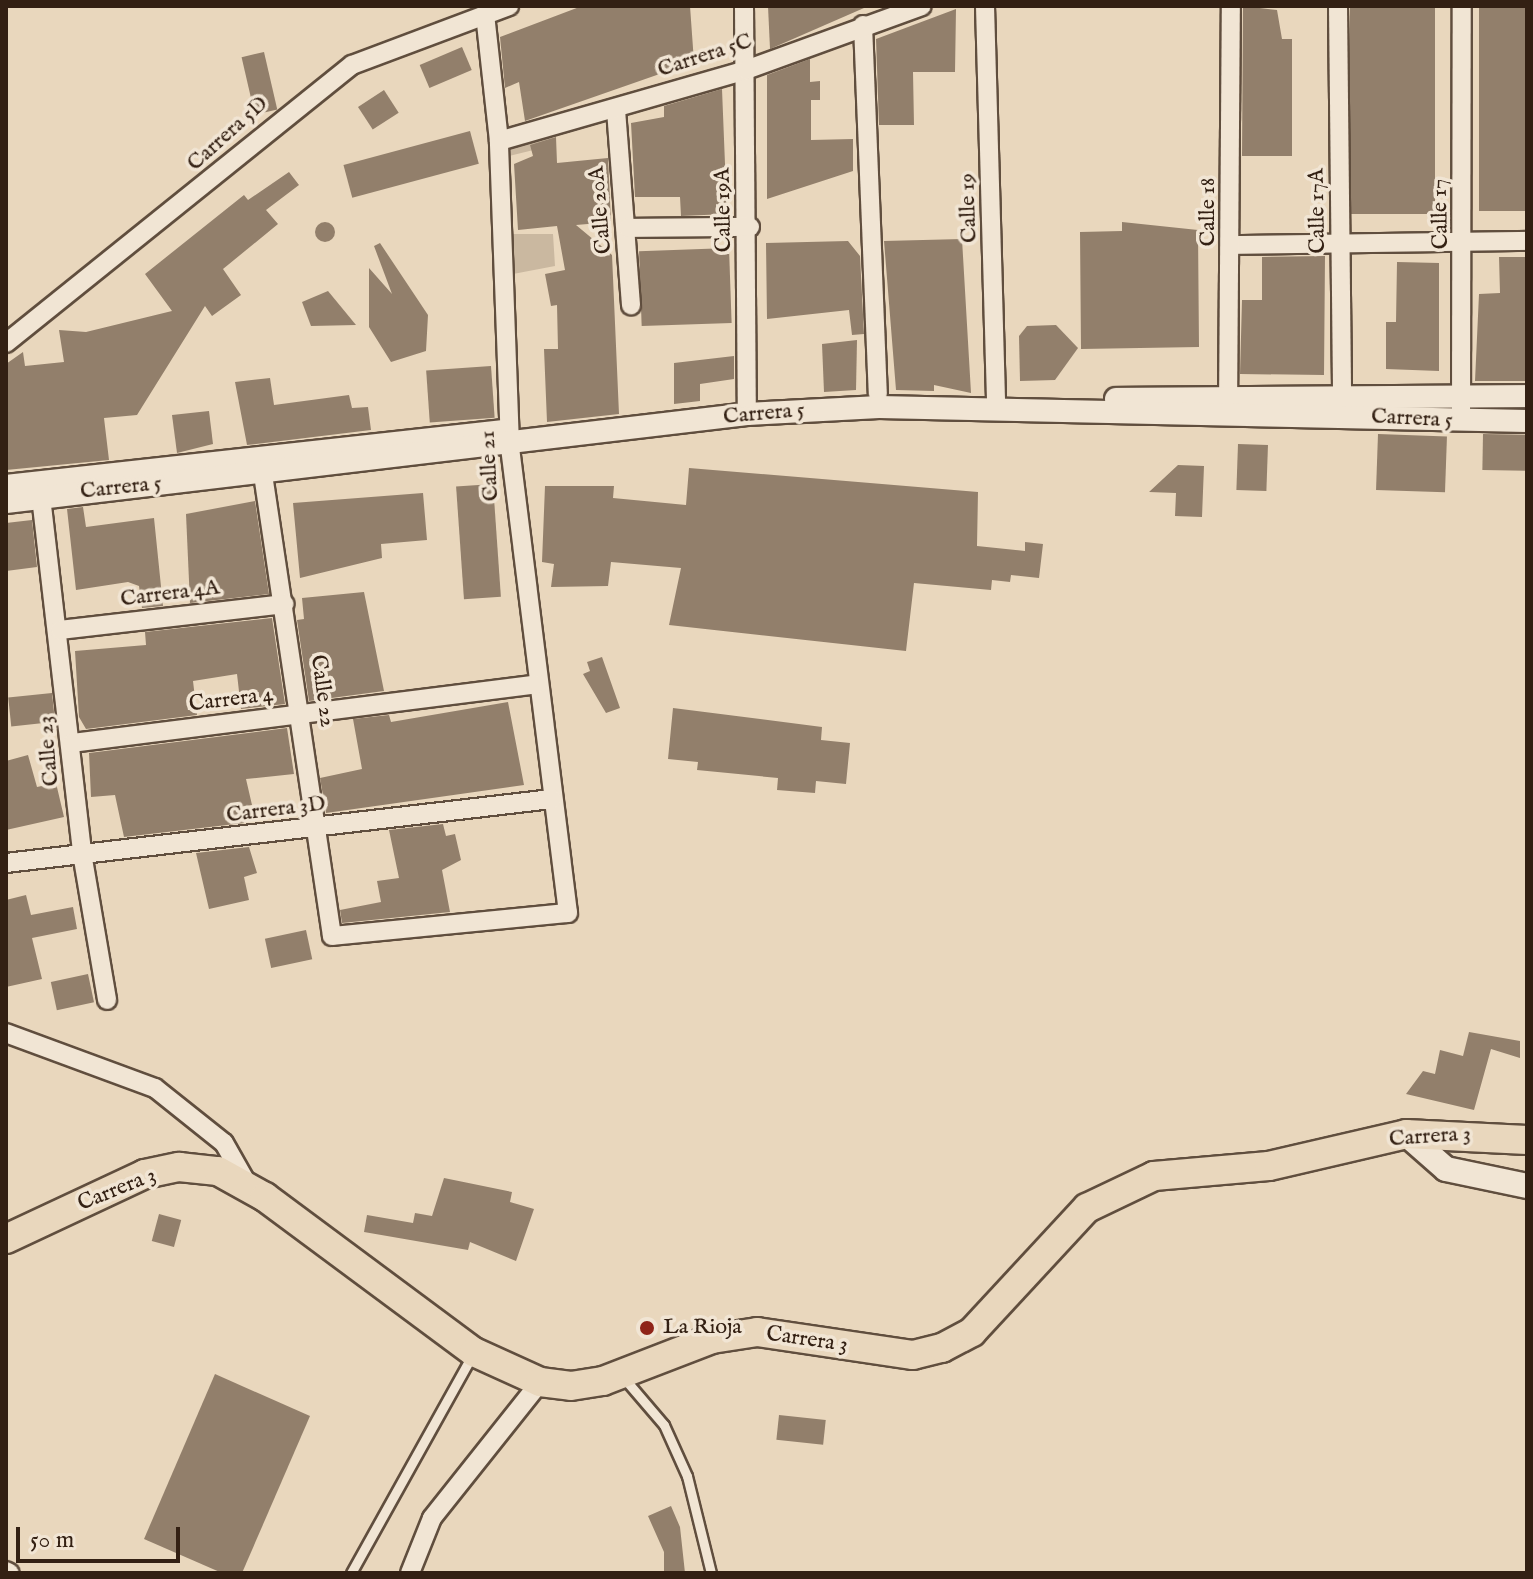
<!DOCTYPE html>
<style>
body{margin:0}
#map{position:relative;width:1533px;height:1579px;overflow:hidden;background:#e9d7bd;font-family:"IM FELL English",serif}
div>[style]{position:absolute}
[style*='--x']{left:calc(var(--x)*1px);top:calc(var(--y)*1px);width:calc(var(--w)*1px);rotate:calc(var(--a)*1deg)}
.green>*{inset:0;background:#cab8a0}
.building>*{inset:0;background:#927f6b;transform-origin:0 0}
.round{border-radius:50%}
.roads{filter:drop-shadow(2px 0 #604e3e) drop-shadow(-2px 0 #604e3e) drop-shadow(0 2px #604e3e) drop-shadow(0 -2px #604e3e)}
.service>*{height:9px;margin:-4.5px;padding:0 4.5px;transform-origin:4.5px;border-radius:4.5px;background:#f1e5d4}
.minor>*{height:18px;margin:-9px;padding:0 9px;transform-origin:9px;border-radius:9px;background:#f1e5d4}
.tertiary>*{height:22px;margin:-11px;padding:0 11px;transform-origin:11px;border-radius:11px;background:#f1e5d4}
.secondary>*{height:24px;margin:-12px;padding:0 12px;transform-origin:12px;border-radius:12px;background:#f1e5d4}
.primary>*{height:28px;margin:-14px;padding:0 14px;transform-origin:14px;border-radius:14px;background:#e9d7bd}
.dots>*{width:22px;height:22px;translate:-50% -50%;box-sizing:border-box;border:4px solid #f1e5d4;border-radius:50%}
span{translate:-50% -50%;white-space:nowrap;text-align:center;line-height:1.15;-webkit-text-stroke:7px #f1e5d4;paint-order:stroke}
.street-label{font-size:22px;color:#332013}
.poi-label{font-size:22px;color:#332013}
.left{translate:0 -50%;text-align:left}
.frame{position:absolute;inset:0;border:8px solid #332013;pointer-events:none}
.scale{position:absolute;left:16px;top:1527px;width:164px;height:36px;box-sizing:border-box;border:4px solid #332013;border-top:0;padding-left:10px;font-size:24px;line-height:28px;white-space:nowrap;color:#332013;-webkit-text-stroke:6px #f1e5d4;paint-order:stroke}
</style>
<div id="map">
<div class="green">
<div style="clip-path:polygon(551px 132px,554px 145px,509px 156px,510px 234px,553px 234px,555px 266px,513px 274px,507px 234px,506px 144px)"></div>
</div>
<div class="building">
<div style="clip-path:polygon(582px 6px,690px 6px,694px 62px,525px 121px,519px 82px,505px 88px,500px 37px)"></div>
<div style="clip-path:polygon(768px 6px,864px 6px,864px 8px,770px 49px)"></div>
<div style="clip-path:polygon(1243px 6px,1277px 10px,1282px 39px,1292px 39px,1292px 156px,1242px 156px)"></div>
<div style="left:1350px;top:6px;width:85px;height:208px"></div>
<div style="left:1479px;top:6px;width:48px;height:205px"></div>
<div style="clip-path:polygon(956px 9px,955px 72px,913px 72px,914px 125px,879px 125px,876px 39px)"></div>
<div style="left:462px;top:47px;width:25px;height:46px;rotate:67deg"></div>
<div style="left:264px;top:52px;width:59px;height:23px;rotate:77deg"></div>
<div style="clip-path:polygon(810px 59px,810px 82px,820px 81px,820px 100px,811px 100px,811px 140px,853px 139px,853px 171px,767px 199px,767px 75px)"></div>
<div style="clip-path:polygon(722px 89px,727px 214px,681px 216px,680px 197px,635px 197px,631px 123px,664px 117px,664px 106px)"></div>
<div style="left:384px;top:90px;width:27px;height:31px;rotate:57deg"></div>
<div style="left:470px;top:131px;width:34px;height:131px;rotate:75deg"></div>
<div style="clip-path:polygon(556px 137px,557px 163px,608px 158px,611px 222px,576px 225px,612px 255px,619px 414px,547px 422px,544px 349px,558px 349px,557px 305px,551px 306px,545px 274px,565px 270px,557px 226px,518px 230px,514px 164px,533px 156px,530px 145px)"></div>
<div style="clip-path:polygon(289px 172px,299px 185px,266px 210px,278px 224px,223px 269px,241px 295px,212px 316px,205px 306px,137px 415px,104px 418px,109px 460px,6px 470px,6px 364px,23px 352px,25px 366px,64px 362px,59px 330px,86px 332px,172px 311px,145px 274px,244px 195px,248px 200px)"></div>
<div style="clip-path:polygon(1122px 222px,1198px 230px,1199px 347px,1081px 349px,1080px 232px,1122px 231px)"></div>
<div class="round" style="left:315px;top:222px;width:20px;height:20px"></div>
<div style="clip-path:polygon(962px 239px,971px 393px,934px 385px,934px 391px,896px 390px,884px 241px)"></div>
<div style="clip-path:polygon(848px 241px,860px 256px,864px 334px,852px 335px,849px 310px,767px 319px,766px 243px)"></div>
<div style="clip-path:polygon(380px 243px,428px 315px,426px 351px,391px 362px,369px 327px,369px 268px,392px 294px,374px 246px)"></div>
<div style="left:729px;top:248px;width:75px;height:90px;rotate:88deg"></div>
<div style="clip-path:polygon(1325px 256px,1324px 375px,1240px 374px,1242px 300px,1262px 300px,1262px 257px)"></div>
<div style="clip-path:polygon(1499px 257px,1527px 257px,1527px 381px,1475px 381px,1479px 294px,1500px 293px)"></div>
<div style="clip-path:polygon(1397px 262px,1439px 263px,1439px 371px,1386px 369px,1386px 322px,1396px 322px)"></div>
<div style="clip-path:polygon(328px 291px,356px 325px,311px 326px,302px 302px)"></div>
<div style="clip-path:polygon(1056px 325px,1078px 348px,1055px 380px,1020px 381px,1019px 336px,1027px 326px)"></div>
<div style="clip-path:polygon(857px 340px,856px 390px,824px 392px,822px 344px)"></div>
<div style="clip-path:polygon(734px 356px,734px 379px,700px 384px,700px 401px,674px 404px,674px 363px)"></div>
<div style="left:491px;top:366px;width:52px;height:65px;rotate:86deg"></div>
<div style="clip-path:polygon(270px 378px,274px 405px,349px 395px,352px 408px,368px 407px,371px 430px,247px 445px,235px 382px)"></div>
<div style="clip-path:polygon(209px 411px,213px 444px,177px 453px,172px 415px)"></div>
<div style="left:1378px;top:434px;width:69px;height:56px;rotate:2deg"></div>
<div style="left:1483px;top:434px;width:44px;height:36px;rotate:1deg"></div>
<div style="left:1238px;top:444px;width:30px;height:46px;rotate:2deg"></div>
<div style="clip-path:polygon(1178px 465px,1204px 466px,1202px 517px,1175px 516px,1176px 493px,1149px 492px)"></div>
<div style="clip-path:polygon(689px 468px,978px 492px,977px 546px,1025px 551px,1025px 542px,1043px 544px,1039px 578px,1011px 575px,1010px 582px,992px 580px,991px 590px,914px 583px,906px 651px,669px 625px,681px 568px,611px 562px,608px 586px,551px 587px,554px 564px,542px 562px,545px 486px,614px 486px,613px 498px,686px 505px)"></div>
<div style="left:493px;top:484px;width:113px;height:37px;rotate:86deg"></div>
<div style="clip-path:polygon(423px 493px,427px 540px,381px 544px,382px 558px,300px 578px,293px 503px)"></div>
<div style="clip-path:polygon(255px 501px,269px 594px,190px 603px,186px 514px)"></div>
<div style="clip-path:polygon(83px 507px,86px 527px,154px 518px,163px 606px,142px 608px,139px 586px,128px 582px,76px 590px,67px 509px)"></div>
<div style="clip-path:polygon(32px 520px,37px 567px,6px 571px,6px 523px)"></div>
<div style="clip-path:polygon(364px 592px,384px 691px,309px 701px,297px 620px,304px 619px,302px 598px)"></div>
<div style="clip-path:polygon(272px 618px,285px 704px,241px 709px,237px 674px,193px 681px,197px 715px,86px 729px,79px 717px,75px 651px,146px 645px,145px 632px)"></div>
<div style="clip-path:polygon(602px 657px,620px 708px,606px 713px,583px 674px,590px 671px,587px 662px)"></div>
<div style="left:52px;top:693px;width:29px;height:44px;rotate:84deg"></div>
<div style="clip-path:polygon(508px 702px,524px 785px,326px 813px,320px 778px,362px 769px,353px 719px,389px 715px,391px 722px)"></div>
<div style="clip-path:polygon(673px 708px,822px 727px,821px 740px,850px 743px,846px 784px,816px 781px,815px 793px,777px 790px,778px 778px,697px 770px,698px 762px,668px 759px)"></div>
<div style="clip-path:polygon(287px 728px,294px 774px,246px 779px,252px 805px,241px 807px,244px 823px,124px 837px,115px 795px,91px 797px,89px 753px)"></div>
<div style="clip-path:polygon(28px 755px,37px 787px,56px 783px,64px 817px,6px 830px,6px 761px)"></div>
<div style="clip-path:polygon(443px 824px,446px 836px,455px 834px,461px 860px,442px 870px,450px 912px,342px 923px,340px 910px,381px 902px,377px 881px,399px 878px,389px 830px)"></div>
<div style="clip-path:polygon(249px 847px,257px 873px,244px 877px,249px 900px,209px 909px,196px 853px)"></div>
<div style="clip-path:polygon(26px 895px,31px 915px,73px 907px,77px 929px,32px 938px,42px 979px,6px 987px,6px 900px)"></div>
<div style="left:306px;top:930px;width:30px;height:42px;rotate:78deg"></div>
<div style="left:88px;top:974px;width:29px;height:38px;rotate:78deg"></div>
<div style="clip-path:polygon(1469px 1032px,1520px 1041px,1520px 1058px,1491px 1049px,1474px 1110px,1406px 1094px,1423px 1071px,1435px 1074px,1440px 1050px,1463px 1056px)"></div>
<div style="clip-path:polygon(444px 1178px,512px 1192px,510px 1202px,534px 1209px,516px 1261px,470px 1242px,468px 1250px,364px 1232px,367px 1215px,413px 1223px,415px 1213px,432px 1216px)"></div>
<div style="left:159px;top:1214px;width:23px;height:28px;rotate:15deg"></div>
<div style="clip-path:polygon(215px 1374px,310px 1416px,242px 1573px,222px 1573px,144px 1539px)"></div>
<div style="left:779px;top:1415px;width:47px;height:25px;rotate:6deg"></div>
<div style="clip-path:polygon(671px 1506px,680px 1527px,685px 1573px,664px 1573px,664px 1552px,648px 1516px)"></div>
</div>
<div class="roads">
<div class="service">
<div style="--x:623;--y:1377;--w:63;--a:49.5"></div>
<div style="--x:664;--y:1425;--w:56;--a:65.7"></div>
<div style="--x:687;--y:1476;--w:100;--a:76.1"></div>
<div style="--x:351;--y:1573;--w:248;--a:-60.9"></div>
</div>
<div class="minor">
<div style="--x:744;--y:6;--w:408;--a:89.6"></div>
<div style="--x:985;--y:6;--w:402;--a:88.4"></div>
<div style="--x:1338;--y:6;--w:403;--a:89.4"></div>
<div style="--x:863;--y:25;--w:369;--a:87.7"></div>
<div style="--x:616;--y:110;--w:196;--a:85.6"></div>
<div style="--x:499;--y:141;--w:257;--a:-16"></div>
<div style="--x:746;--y:70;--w:187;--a:-20"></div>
<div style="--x:628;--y:228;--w:122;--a:-0.5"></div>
<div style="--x:1233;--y:245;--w:294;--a:-0.8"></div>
<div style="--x:6;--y:343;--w:444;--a:-38.8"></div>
<div style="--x:352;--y:65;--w:168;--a:-20.6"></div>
<div style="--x:1461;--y:410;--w:404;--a:-89.9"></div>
<div style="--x:1228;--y:412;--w:406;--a:-89.6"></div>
<div style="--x:261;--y:461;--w:480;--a:81.5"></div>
<div style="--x:332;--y:936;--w:237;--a:-5.6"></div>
<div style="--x:568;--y:913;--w:472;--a:-97.1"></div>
<div style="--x:510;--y:445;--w:304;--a:-92.1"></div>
<div style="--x:499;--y:141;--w:128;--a:-96.3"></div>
<div style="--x:41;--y:497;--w:364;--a:83.4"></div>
<div style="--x:83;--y:859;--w:143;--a:80.3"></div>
<div style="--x:60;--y:630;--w:226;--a:-6.6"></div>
<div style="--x:72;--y:743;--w:469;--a:-7.2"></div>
<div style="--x:6;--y:863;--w:550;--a:-6.69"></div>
<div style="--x:6;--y:1033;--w:159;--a:20.3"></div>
<div style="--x:155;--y:1088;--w:88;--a:38.6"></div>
<div style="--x:224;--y:1143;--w:51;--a:60.4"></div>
<div style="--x:6;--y:1571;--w:4;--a:27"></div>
<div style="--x:410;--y:1573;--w:59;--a:-68.2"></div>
<div style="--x:432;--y:1518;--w:174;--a:-51.5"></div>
</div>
<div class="tertiary">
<div style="--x:1116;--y:399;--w:411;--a:-0.4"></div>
<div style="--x:6;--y:486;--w:501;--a:-6.3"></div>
<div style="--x:6;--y:502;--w:746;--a:-6.77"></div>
<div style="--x:747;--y:414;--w:132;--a:-3"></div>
<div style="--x:879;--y:407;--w:648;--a:1.24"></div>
</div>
<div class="secondary">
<div style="--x:1406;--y:1134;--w:53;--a:41.2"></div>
<div style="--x:1446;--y:1169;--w:83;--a:11.9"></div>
</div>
<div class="primary">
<div style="--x:6;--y:1239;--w:153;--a:-25.1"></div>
<div style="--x:145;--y:1174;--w:35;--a:-12"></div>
<div style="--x:179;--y:1167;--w:39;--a:6"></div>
<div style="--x:218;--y:1171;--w:54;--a:29"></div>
<div style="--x:265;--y:1197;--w:260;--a:36.6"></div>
<div style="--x:474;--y:1352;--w:72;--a:24.4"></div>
<div style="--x:540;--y:1382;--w:31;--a:7"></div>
<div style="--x:571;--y:1386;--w:32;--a:-9"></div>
<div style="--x:603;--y:1381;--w:117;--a:-21.1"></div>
<div style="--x:712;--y:1339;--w:46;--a:-8.8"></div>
<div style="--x:757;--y:1332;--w:158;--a:8.4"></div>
<div style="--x:913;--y:1355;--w:30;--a:-14"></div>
<div style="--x:942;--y:1348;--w:34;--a:-28"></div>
<div style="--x:972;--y:1332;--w:169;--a:-47.2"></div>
<div style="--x:1087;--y:1208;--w:74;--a:-25.5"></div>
<div style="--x:1154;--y:1176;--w:115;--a:-5"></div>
<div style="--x:1269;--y:1166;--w:141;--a:-13.1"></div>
<div style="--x:1406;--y:1134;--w:121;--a:2.8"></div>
</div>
</div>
<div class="dots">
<div style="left:647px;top:1328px;background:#8f2418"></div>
</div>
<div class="street-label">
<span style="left:705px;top:56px;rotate:-18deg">Carrera 5C</span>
<span style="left:228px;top:134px;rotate:-42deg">Carrera 5D</span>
<span style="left:969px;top:208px;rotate:-92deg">Calle 19</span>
<span style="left:601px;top:210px;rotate:-95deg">Calle 20A</span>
<span style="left:724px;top:210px;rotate:-91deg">Calle 19A</span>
<span style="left:1318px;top:211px;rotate:-91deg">Calle 17A</span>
<span style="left:1209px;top:212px;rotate:-90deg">Calle 18</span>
<span style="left:1441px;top:214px;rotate:-91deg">Calle 17</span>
<span style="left:764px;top:414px;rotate:-5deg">Carrera 5</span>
<span style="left:1412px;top:419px;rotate:3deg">Carrera 5</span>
<span style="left:490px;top:466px;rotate:-93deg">Calle 21</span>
<span style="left:121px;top:488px;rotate:-6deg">Carrera 5</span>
<span style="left:170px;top:594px;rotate:-7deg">Carrera 4A</span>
<span style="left:322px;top:691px;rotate:82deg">Calle 22</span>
<span style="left:231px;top:700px;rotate:-7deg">Carrera 4</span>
<span style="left:49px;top:751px;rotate:-95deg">Calle 23</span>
<span style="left:276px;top:810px;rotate:-7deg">Carrera 3D</span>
<span style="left:1430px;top:1137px;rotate:-4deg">Carrera 3</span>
<span style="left:117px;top:1190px;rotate:-22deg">Carrera 3</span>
<span style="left:807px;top:1340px;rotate:8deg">Carrera 3</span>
</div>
<div class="poi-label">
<span class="left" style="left:663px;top:1328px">La Rioja</span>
</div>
<div class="frame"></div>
<div class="scale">50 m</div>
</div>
